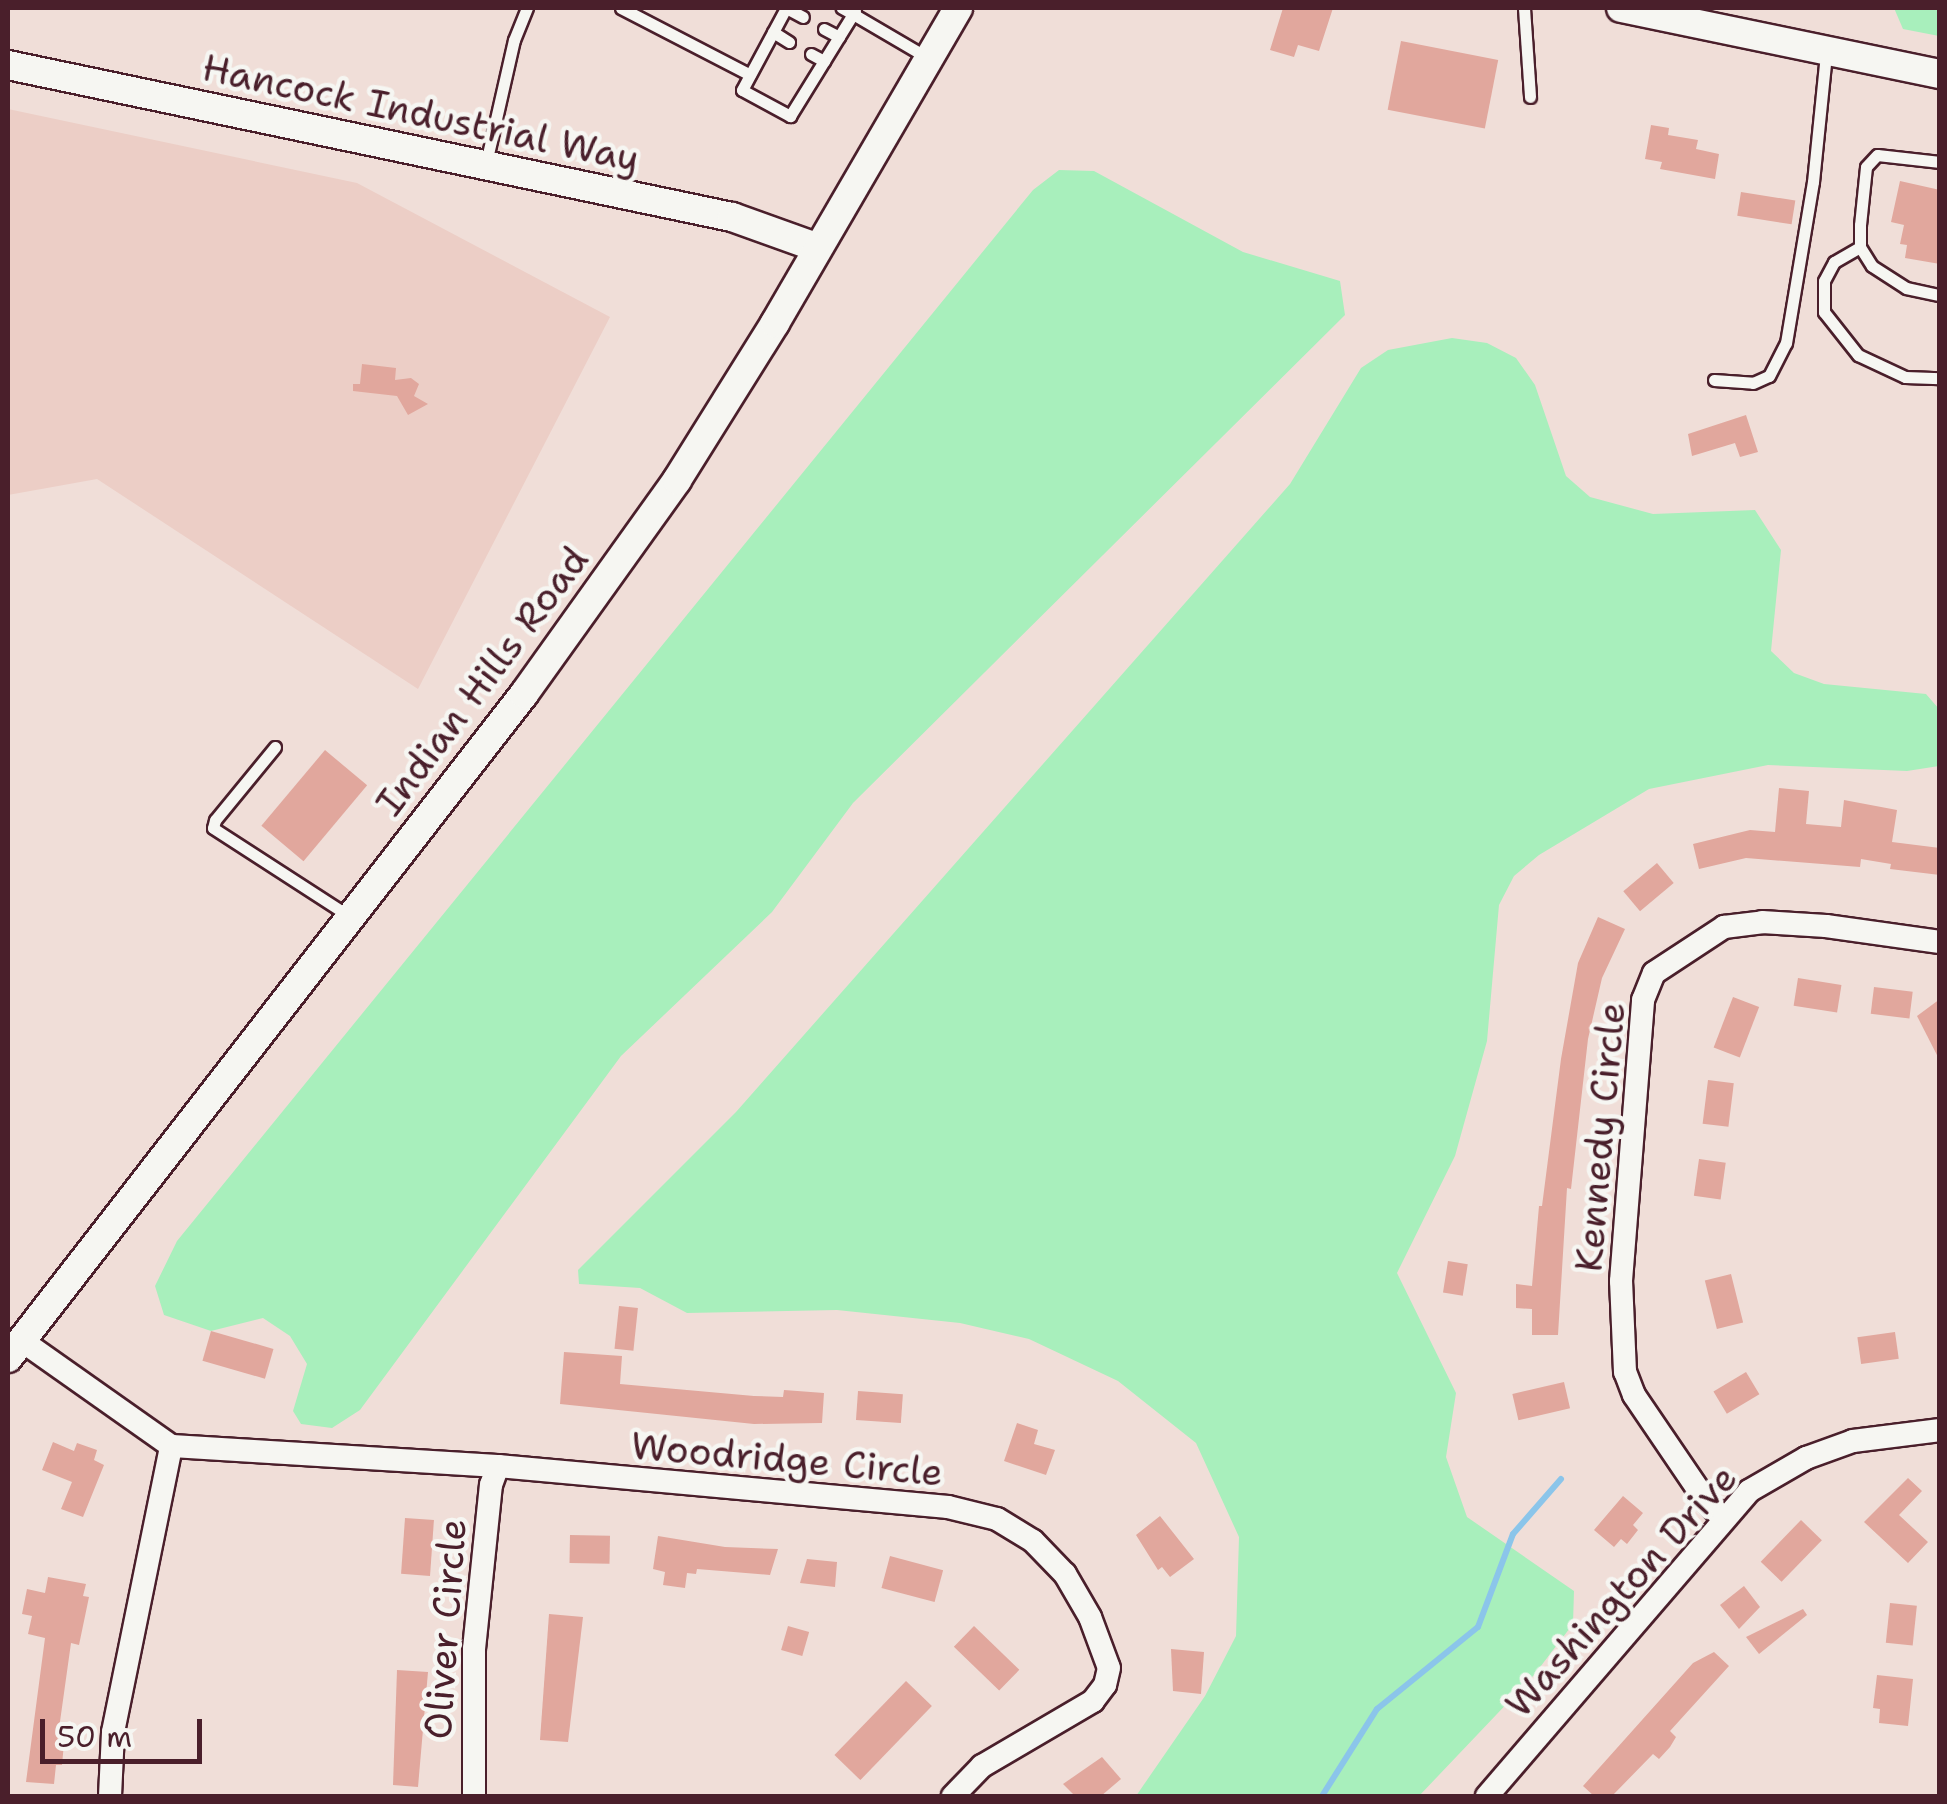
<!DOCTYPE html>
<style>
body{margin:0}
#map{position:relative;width:1947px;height:1804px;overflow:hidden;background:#f0ded8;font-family:"Shantell Sans",sans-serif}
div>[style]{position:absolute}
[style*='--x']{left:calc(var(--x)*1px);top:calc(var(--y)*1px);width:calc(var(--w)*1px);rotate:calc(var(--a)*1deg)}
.built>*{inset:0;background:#eccec6}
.green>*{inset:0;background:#a8efbc}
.stream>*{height:6px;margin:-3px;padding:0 3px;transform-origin:3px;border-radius:3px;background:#8bc5ea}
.building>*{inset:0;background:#e1a79d;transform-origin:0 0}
.roads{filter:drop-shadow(2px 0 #4a1f2b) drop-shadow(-2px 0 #4a1f2b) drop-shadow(0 2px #4a1f2b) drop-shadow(0 -2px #4a1f2b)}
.service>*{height:11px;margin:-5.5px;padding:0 5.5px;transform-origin:5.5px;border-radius:5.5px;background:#f6f6f2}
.minor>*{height:22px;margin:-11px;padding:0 11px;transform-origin:11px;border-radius:11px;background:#f6f6f2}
.tertiary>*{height:28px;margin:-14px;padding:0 14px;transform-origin:14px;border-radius:14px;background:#f6f6f2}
span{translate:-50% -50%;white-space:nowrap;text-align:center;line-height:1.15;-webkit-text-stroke:9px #f6f6f2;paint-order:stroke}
.street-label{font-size:38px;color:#4a1f2b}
.frame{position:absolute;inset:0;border:10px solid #4a1f2b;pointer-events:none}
.scale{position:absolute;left:40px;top:1719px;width:162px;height:45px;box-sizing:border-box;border:5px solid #4a1f2b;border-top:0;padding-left:12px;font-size:30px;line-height:35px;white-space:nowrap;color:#4a1f2b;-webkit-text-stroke:8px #f6f6f2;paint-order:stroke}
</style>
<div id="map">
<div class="built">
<div style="clip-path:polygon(8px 109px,357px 183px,610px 317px,418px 689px,97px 479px,8px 495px)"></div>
</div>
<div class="green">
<div style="clip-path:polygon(1894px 8px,1939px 8px,1939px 36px,1903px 29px)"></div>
<div style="clip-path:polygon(1059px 170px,1094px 171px,1243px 252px,1340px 281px,1345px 315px,853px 803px,772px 912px,621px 1056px,360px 1410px,332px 1428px,301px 1424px,293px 1411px,307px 1364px,290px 1336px,263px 1318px,211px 1331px,164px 1315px,155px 1286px,177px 1241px,1033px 190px)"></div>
<div style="clip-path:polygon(1452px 338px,1487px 343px,1516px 358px,1535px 385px,1566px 476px,1590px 497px,1653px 514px,1755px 510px,1781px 550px,1771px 651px,1794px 673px,1824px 684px,1926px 694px,1939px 709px,1939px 766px,1907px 771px,1768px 765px,1649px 789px,1539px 855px,1514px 876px,1499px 905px,1487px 1041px,1455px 1156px,1397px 1273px,1456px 1393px,1446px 1457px,1467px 1517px,1574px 1591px,1573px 1624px,1534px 1675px,1419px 1796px,1136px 1796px,1205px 1696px,1236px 1636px,1239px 1537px,1196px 1443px,1118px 1381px,1029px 1339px,960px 1323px,837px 1310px,687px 1313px,640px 1288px,579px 1284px,578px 1270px,736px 1112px,1290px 484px,1361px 368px,1388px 350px)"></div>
</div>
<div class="stream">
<div style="--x:1322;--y:1796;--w:103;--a:-57.7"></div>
<div style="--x:1377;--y:1709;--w:130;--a:-39.1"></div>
<div style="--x:1478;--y:1627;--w:99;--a:-69.4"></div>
<div style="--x:1513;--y:1534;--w:73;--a:-48.9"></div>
</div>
<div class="building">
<div style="clip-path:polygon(1283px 8px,1333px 8px,1319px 51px,1298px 45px,1294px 57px,1270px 50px)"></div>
<div style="left:1401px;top:41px;width:99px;height:70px;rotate:11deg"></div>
<div style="clip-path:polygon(1651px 125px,1669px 128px,1668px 135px,1698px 140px,1696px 149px,1719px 154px,1715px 179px,1660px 169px,1662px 162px,1645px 159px)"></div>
<div style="clip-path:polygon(1900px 181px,1940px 190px,1940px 264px,1905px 258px,1907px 245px,1900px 244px,1904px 225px,1891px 222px)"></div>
<div style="left:1741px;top:192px;width:55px;height:24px;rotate:9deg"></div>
<div style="clip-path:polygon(362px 364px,396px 368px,395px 380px,411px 378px,419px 384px,414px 396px,428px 404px,408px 415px,397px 396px,353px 391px,353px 384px,360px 384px)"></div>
<div style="clip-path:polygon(1746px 415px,1758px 452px,1740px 457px,1735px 443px,1692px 456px,1688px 434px)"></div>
<div style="left:325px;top:750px;width:55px;height:99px;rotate:40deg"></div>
<div style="clip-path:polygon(1779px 788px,1809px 791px,1806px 824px,1841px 827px,1844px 800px,1897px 810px,1892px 842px,1940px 848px,1940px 875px,1890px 869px,1891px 864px,1861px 859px,1860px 867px,1746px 858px,1699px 869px,1693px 844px,1750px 830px,1775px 832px)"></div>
<div style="left:1657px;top:863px;width:26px;height:44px;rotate:50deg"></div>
<div style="clip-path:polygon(1598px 917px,1625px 929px,1602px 978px,1588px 1039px,1571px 1189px,1567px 1188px,1558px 1335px,1532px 1335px,1532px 1309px,1516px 1308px,1516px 1284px,1532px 1286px,1539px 1206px,1542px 1206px,1561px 1059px,1578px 963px)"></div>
<div style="left:1798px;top:978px;width:44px;height:28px;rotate:9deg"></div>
<div style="left:1874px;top:987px;width:39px;height:27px;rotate:7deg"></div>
<div style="left:1733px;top:997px;width:28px;height:54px;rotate:21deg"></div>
<div style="clip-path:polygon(1940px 999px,1940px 1061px,1917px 1016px)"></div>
<div style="left:1708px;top:1080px;width:26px;height:44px;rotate:7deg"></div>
<div style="left:1699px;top:1159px;width:27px;height:37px;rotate:8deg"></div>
<div style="left:1448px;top:1261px;width:20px;height:32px;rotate:9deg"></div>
<div style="left:1731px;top:1274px;width:50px;height:27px;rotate:76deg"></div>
<div style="left:619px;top:1306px;width:19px;height:43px;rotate:6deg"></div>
<div style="left:211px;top:1331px;width:65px;height:31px;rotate:16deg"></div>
<div style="left:1895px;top:1332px;width:27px;height:38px;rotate:82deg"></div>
<div style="clip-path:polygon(564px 1352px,622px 1356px,620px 1384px,754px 1396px,783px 1397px,784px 1390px,824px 1393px,822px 1423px,754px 1424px,560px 1404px)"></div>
<div style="left:1746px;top:1372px;width:26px;height:38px;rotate:59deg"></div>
<div style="left:1564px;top:1382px;width:27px;height:53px;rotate:77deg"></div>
<div style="left:858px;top:1391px;width:45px;height:29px;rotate:4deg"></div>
<div style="clip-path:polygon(1017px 1423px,1038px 1430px,1034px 1444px,1055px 1450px,1046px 1475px,1004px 1461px)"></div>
<div style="clip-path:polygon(53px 1442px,74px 1451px,77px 1443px,97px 1450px,94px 1460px,104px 1465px,83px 1517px,61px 1509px,72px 1482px,42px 1470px)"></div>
<div style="clip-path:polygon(1908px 1478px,1922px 1491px,1899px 1515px,1928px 1542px,1908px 1563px,1864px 1522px)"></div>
<div style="clip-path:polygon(1623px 1496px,1643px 1513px,1633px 1525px,1638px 1530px,1627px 1544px,1621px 1539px,1614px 1547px,1594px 1530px)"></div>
<div style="clip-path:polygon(1160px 1516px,1194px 1559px,1170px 1577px,1162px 1567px,1158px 1570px,1136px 1535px)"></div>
<div style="left:405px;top:1518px;width:29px;height:56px;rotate:4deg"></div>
<div style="left:1801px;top:1520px;width:29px;height:58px;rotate:44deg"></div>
<div style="left:570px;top:1535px;width:40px;height:28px;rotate:1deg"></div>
<div style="clip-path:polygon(658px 1536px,725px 1547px,778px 1549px,770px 1575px,697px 1569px,696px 1574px,687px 1573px,685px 1588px,663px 1585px,665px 1572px,653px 1569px)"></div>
<div style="left:890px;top:1556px;width:55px;height:33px;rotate:15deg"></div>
<div style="clip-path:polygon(807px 1559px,837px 1562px,835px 1587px,800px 1583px)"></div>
<div style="clip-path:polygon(48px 1577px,86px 1584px,83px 1596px,89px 1597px,79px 1645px,71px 1643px,57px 1743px,64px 1743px,62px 1765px,56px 1765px,54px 1784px,26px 1782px,45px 1638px,28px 1634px,32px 1616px,22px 1614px,27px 1589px,45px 1593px)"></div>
<div style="clip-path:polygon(1744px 1586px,1760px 1607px,1739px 1629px,1720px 1605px)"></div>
<div style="left:1890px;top:1603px;width:27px;height:40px;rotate:6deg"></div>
<div style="clip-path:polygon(1803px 1609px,1807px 1615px,1759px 1654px,1746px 1637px)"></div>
<div style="clip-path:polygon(549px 1614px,583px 1617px,568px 1742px,540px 1740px)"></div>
<div style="left:788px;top:1626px;width:22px;height:25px;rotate:16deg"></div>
<div style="left:974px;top:1626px;width:63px;height:29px;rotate:44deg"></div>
<div style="clip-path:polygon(1171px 1649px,1204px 1652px,1201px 1694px,1173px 1691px)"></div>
<div style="clip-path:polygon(1714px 1652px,1729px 1666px,1670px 1731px,1676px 1737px,1670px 1747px,1659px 1759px,1653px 1754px,1612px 1796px,1594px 1796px,1583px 1786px,1693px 1663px)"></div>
<div style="clip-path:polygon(397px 1670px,428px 1672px,418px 1787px,393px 1785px)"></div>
<div style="clip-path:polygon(1877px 1675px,1913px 1679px,1908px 1726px,1879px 1723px,1880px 1709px,1873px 1708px)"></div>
<div style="left:906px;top:1681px;width:36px;height:103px;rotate:44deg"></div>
<div style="clip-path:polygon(1102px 1757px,1121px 1779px,1101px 1796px,1075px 1796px,1063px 1784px)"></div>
</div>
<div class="roads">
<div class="service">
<div style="--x:621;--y:8;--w:145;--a:27.4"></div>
<div style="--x:786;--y:8;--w:93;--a:118.2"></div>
<div style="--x:742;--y:90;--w:55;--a:28.4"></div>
<div style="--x:790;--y:116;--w:120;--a:-58.3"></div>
<div style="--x:853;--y:14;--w:13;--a:-151"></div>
<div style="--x:786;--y:8;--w:19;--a:28"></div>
<div style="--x:1524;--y:8;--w:89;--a:86.1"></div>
<div style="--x:855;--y:11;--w:4;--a:124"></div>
<div style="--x:853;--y:14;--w:87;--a:30.4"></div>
<div style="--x:824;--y:29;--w:17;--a:28"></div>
<div style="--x:773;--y:32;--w:19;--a:32"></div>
<div style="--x:811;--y:54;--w:15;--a:28"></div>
<div style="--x:1940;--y:162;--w:63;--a:-173.7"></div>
<div style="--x:1877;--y:155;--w:16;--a:133"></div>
<div style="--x:1866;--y:167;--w:58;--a:95.9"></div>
<div style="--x:1860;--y:225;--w:22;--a:90"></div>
<div style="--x:1860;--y:247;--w:22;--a:58"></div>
<div style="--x:1872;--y:266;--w:40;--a:32.9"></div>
<div style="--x:1906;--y:288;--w:35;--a:12"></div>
<div style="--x:486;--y:163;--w:126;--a:-77.2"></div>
<div style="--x:514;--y:40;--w:35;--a:-68"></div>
<div style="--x:1860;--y:247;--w:30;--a:150"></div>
<div style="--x:1834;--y:262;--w:21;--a:118"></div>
<div style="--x:1824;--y:281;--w:31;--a:90"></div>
<div style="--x:1824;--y:312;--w:55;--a:51.7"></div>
<div style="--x:1858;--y:355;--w:52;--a:25.1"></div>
<div style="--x:1905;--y:377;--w:35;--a:2"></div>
<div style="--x:1714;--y:380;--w:39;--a:4"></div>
<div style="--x:1753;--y:383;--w:17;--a:-24"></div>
<div style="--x:1769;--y:376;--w:37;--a:-63"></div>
<div style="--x:1786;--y:343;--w:163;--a:-80.5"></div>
<div style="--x:1813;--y:182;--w:130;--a:-84.2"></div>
<div style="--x:275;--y:747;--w:94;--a:129.4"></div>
<div style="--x:215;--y:820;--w:8;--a:104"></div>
<div style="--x:213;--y:828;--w:162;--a:32.9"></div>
</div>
<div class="minor">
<div style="--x:21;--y:1340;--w:184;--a:35.2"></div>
<div style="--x:171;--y:1446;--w:328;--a:3.5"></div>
<div style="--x:498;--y:1466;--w:452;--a:5.2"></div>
<div style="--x:948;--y:1507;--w:50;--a:13.8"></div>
<div style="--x:997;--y:1519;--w:42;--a:31.4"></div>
<div style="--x:1033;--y:1541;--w:46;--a:45.9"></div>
<div style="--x:1065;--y:1574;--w:50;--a:59.8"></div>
<div style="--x:1090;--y:1617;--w:54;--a:69.6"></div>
<div style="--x:1109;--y:1668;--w:17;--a:103"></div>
<div style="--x:1105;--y:1685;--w:20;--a:127"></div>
<div style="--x:1093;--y:1701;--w:129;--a:149.6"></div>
<div style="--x:982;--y:1766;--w:42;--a:134"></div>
<div style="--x:1724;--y:1519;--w:25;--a:-135"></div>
<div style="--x:1706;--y:1501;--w:128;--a:-124.2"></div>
<div style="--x:1634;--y:1395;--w:25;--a:-111"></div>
<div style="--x:1625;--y:1372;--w:91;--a:-92.5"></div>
<div style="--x:1621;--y:1281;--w:282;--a:-85.5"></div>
<div style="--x:1643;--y:1000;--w:29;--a:-68"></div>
<div style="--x:1654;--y:973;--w:84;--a:-33.3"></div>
<div style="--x:1724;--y:927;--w:38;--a:-7"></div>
<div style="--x:1762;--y:922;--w:64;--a:3.6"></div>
<div style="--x:1826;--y:926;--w:115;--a:8"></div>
<div style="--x:110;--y:1796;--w:64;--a:-87.3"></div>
<div style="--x:113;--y:1732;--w:292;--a:-78.5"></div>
<div style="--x:474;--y:1796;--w:147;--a:-90"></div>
<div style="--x:474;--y:1649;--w:165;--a:-84.1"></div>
<div style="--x:491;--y:1485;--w:20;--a:-70"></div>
<div style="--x:1487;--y:1796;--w:402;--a:-49.3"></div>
<div style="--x:1749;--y:1491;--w:66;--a:-30.1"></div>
<div style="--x:1806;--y:1458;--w:50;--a:-19.9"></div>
<div style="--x:1853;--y:1441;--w:88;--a:-7.2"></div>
</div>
<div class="tertiary">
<div style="--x:1621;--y:8;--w:326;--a:11.7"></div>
<div style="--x:8;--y:65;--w:740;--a:11.86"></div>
<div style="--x:732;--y:217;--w:89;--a:19.7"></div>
<div style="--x:8;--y:1358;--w:841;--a:-52.15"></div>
<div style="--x:524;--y:694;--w:263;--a:-54.4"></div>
<div style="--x:677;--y:480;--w:185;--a:-58"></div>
<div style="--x:775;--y:323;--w:364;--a:-59.8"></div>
</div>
</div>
<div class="street-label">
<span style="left:421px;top:113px;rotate:12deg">Hancock Industrial Way</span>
<span style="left:482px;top:681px;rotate:-53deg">Indian Hills Road</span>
<span style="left:1600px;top:1137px;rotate:-85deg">Kennedy Circle</span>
<span style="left:787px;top:1459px;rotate:5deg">Woodridge Circle</span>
<span style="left:1621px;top:1591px;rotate:-48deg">Washington Drive</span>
<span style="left:445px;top:1629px;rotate:-86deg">Oliver Circle</span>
</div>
<div class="frame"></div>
<div class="scale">50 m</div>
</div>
